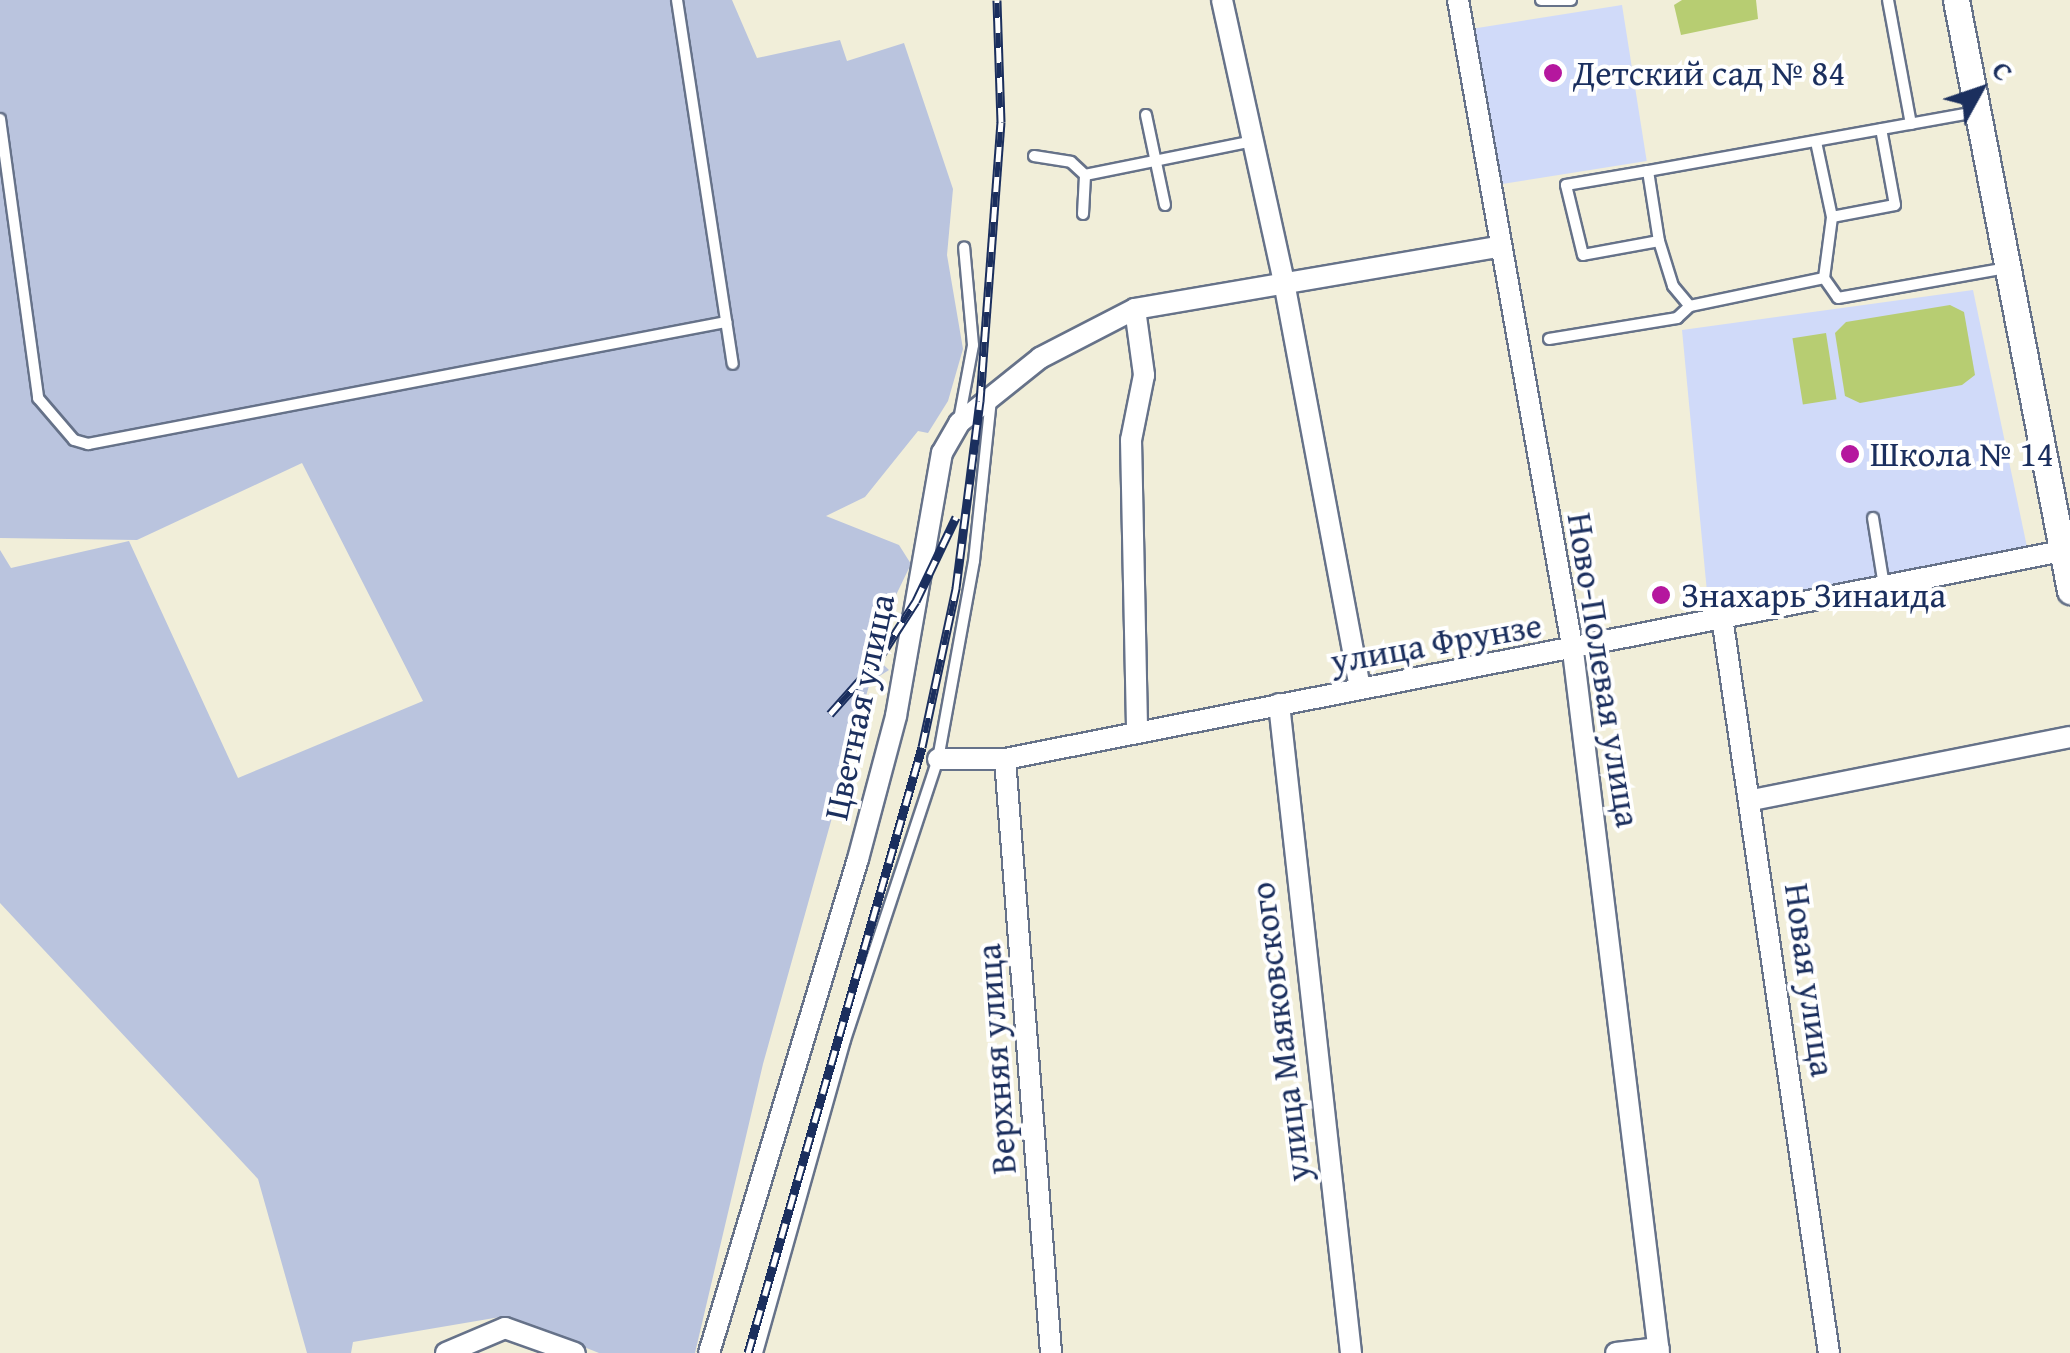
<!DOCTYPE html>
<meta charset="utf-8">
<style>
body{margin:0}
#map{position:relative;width:2070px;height:1353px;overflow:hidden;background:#f1eed9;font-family:"Gentium Book Plus",serif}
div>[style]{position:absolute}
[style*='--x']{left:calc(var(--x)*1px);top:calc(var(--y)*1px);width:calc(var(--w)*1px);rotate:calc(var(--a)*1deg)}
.built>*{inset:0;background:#d0daf9;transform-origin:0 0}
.industrial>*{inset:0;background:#bac4de}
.green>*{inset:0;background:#b7cd72;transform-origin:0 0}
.roads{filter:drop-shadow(2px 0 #667289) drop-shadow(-2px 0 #667289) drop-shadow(0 2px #667289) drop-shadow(0 -2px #667289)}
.service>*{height:10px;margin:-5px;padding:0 5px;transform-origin:5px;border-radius:5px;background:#fff}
.minor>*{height:20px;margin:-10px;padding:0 10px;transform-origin:10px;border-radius:10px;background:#fff}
.tertiary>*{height:25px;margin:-12.5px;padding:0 12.5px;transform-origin:12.5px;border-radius:12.5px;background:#fff}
.rail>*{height:9px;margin-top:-4.5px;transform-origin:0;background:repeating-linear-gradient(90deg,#fff 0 15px,#1b2f5e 0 30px);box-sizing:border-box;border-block:2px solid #1b2f5e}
.dots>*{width:28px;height:28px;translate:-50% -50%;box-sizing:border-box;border:5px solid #fff;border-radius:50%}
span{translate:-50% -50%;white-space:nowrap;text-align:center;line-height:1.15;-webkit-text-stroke:8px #fff;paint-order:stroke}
.poi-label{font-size:35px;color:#1b2f5e}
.left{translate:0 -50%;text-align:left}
.street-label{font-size:35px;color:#1b2f5e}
.north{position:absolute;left:1930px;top:40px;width:100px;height:100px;-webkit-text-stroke:8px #fff;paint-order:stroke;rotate:50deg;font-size:28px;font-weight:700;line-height:40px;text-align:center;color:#1b2f5e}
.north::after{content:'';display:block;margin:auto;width:35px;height:45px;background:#1b2f5e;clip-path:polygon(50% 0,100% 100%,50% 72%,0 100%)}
</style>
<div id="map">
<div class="built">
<div style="left:1622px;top:5px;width:158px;height:156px;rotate:81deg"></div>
<div style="clip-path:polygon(1973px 290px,2027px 547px,1709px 613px,1682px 330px)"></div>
</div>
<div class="industrial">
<div style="clip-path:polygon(0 0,732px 0,757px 58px,840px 40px,847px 61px,904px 43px,953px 189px,947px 255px,963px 349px,948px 401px,928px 433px,918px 431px,865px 497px,826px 516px,899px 545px,911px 564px,869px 651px,889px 670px,870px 682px,763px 1064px,695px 1353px,599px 1353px,506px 1316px,353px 1342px,351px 1353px,307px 1353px,258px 1179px,0 903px,0 550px,11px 568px,129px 541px,238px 778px,423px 701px,302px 463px,137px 540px,0 538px)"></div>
</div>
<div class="green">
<div style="clip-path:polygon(1682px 0,1756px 0,1758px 19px,1681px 35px,1674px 5px)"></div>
<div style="clip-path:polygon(1950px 305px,1964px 312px,1975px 375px,1962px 385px,1860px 403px,1845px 396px,1835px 333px,1846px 322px)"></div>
<div style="left:1826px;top:333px;width:67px;height:34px;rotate:81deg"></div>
</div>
<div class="roads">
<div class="service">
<div style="--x:677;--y:0;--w:368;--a:81.3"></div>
<div style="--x:1541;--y:0;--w:30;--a:0"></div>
<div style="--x:1888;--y:0;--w:126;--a:79.5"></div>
<div style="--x:1146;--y:115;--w:92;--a:78.1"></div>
<div style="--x:0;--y:119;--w:282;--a:82.2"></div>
<div style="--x:38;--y:398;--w:55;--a:49.4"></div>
<div style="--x:74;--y:440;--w:15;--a:16"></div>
<div style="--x:88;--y:444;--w:650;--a:-10.83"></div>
<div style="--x:1034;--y:156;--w:37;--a:9"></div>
<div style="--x:1071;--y:162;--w:19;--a:43"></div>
<div style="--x:1648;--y:171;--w:334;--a:-10.2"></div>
<div style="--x:1083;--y:214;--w:39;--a:-87"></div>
<div style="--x:1085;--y:175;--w:171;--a:-11.4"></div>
<div style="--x:1832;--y:217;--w:64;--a:-10.8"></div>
<div style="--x:1895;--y:205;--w:77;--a:-100.4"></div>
<div style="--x:1659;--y:241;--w:77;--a:169.6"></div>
<div style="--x:1583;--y:255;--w:72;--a:-103.7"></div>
<div style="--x:1566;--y:185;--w:83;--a:-9.7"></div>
<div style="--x:1648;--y:171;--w:71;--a:81.1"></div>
<div style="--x:1659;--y:241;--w:47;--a:72.7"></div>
<div style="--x:1673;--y:286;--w:26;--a:50"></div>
<div style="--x:1824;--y:278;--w:24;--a:55"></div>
<div style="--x:1838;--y:298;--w:172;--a:-10.1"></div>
<div style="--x:1549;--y:339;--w:130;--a:-9.3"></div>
<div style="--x:1677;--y:318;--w:18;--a:-43"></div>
<div style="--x:1690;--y:306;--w:137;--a:-11.8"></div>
<div style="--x:1824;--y:278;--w:62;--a:-82.5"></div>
<div style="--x:1832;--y:217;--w:77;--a:-102"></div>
<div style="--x:959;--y:420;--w:76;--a:-79.4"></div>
<div style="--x:973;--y:345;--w:98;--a:-95.2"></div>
<div style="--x:1873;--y:518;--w:69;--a:80.8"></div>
<div style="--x:757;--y:1353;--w:325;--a:-74.3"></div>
<div style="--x:845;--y:1040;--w:296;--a:-71.7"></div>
<div style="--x:938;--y:759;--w:201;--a:-79.7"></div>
<div style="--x:974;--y:561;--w:162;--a:-84"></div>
</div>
<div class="minor">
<div style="--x:1222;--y:0;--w:289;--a:77.6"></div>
<div style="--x:1284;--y:282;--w:414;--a:79.4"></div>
<div style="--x:1458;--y:0;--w:661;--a:79.98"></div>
<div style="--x:1573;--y:651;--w:707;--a:83.02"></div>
<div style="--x:1135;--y:309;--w:67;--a:82.2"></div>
<div style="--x:1144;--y:375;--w:66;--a:101.3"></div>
<div style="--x:1131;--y:440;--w:292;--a:88.8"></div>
<div style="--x:1722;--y:617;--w:744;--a:81.73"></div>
<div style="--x:1279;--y:704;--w:653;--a:83.67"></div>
<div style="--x:938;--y:759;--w:67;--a:0"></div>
<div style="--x:1005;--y:759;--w:1077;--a:-11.13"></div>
<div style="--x:1005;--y:759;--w:596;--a:85.57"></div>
<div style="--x:1752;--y:800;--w:324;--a:-11.2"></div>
<div style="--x:446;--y:1353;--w:64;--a:-23"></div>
<div style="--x:505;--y:1328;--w:74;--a:19.7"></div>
<div style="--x:709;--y:1353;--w:516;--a:-73.22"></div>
<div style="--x:858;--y:859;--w:148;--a:-75.1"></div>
<div style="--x:896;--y:716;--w:267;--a:-80.1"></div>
<div style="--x:942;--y:453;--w:34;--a:-60"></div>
<div style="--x:959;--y:423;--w:104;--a:-38.7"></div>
<div style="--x:1040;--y:358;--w:107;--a:-27.3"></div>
<div style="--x:1135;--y:309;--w:367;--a:-9.7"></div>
<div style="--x:1616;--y:1353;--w:43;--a:-6.6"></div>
</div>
<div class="tertiary">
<div style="--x:1956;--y:0;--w:602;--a:79.08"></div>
</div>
</div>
<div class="rail">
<div style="--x:830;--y:714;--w:72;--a:-48.4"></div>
<div style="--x:878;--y:660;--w:70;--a:-57.2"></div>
<div style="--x:916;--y:601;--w:93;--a:-64.5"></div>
<div style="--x:748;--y:1353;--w:630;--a:-73.98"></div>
<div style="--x:922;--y:747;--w:163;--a:-77.9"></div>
<div style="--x:956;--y:588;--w:189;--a:-82.7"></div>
<div style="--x:980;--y:401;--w:280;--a:-85.7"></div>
<div style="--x:1001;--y:122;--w:122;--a:-91.9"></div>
</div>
<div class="dots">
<div style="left:1553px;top:73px;background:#b5179e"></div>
<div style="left:1850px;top:454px;background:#b5179e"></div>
<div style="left:1661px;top:595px;background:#b5179e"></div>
</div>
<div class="poi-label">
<span class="left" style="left:1573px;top:73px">Детский сад № 84</span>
<span class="left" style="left:1870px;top:454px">Школа № 14</span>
<span class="left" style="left:1681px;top:595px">Знахарь Зинаида</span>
</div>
<div class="street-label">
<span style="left:1436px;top:643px;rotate:-10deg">улица Фрунзе</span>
<span style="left:1604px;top:670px;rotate:81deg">Ново-Полевая улица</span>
<span style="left:859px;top:707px;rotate:-78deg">Цветная улица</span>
<span style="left:1810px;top:980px;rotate:82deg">Новая улица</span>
<span style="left:1280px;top:1032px;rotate:-97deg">улица Маяковского</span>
<span style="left:996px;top:1059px;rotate:-94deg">Верхняя улица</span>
</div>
<div class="north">С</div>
</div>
